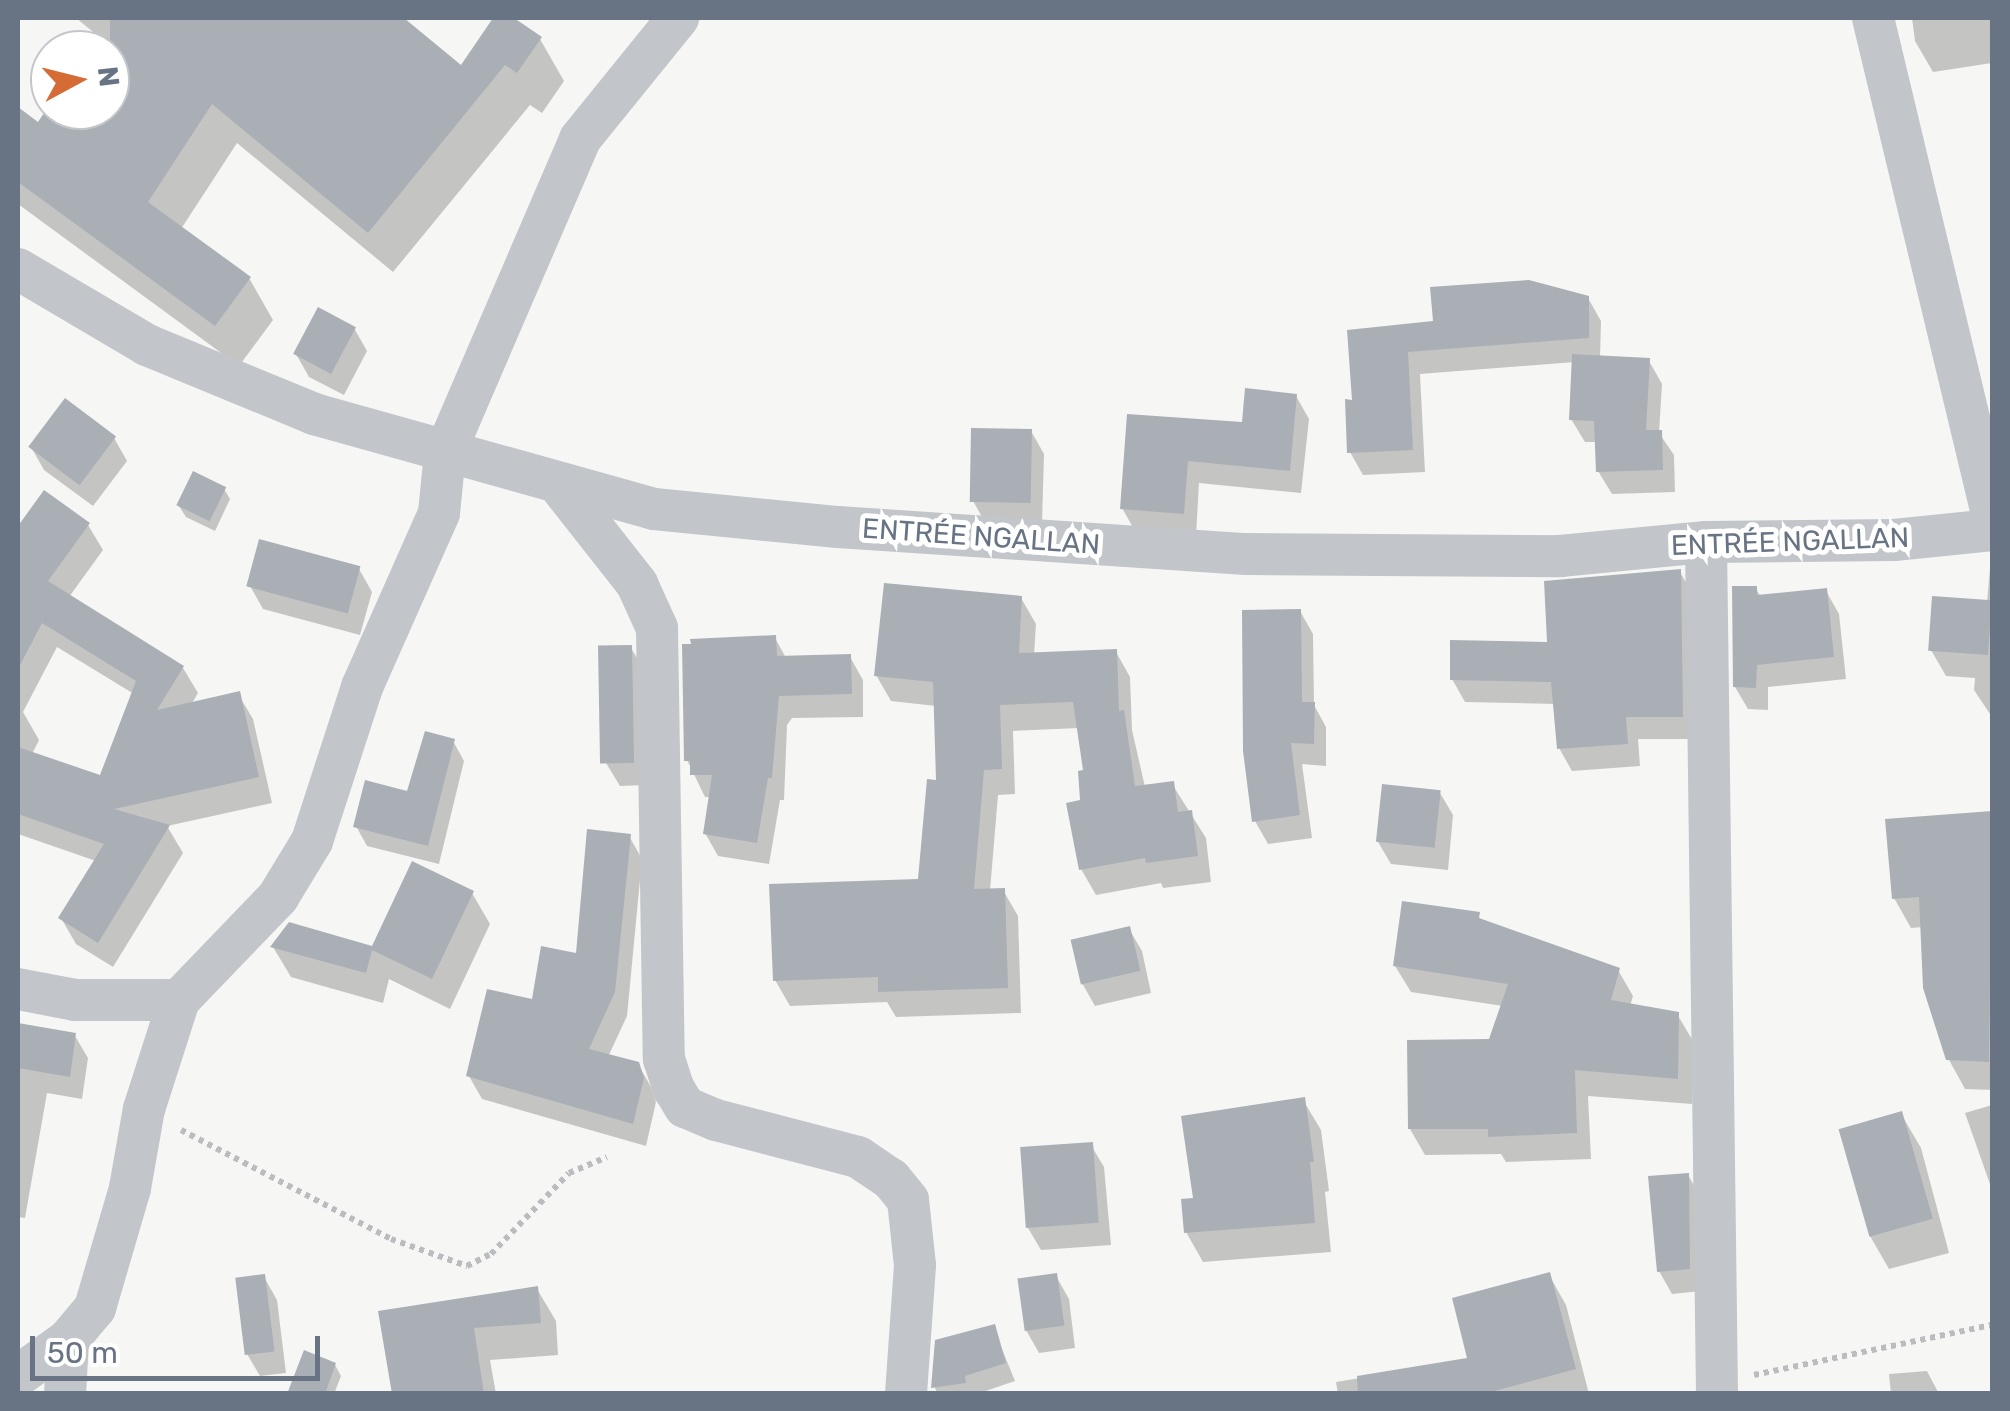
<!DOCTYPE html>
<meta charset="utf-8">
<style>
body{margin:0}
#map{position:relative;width:2010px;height:1411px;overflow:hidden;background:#f6f7f4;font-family:Rubik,sans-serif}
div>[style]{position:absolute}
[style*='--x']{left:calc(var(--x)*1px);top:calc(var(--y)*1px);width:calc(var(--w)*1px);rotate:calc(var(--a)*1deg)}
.shadow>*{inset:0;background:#0003}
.building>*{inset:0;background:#a9afb5;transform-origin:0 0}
.path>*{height:6px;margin-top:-3px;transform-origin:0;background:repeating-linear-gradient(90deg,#babcbf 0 5px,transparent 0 10px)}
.street>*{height:42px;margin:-21px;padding:0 21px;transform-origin:21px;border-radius:21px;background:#c2c5c9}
span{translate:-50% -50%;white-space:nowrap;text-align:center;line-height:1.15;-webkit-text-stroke:10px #fff;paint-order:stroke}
.street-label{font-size:28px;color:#687483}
.frame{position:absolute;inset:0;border:20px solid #687483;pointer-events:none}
.north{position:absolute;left:30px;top:30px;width:100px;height:100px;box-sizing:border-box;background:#fff;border:2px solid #c3c7cd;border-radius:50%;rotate:83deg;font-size:28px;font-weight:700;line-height:40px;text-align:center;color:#687483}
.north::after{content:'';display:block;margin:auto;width:35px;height:45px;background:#d56c36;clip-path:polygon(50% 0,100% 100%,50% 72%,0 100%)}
.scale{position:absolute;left:30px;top:1336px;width:290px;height:45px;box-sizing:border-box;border:5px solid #687483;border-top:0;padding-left:12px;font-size:30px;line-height:35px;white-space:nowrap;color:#687483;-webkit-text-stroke:8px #fff;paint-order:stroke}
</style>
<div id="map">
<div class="shadow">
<div style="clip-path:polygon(76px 18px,400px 18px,461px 68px,496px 18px,509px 18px,540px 39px,564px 81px,542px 113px,530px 105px,393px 272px,237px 143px,181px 229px,249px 278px,273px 320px,239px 366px,18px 204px,18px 110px,39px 126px,50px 109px,110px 110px,110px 50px,89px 50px,98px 36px)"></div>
<div style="clip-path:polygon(1912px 18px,1992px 18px,1992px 63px,1933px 72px,1915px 41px)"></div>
<div style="clip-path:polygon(1588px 298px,1601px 321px,1600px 358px,1649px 361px,1662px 384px,1659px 433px,1674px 455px,1675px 492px,1612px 494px,1598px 471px,1597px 442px,1585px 442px,1571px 419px,1575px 362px,1420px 374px,1425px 472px,1363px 475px,1350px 452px,1355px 403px,1436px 323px)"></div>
<div style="clip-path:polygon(354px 328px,367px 351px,344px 395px,309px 377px,296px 354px)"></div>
<div style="clip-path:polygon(1296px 396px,1309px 419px,1301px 493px,1199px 483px,1196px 536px,1135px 531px,1122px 508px,1129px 416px,1244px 424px)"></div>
<div style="clip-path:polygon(1031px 431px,1044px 454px,1042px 524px,986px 524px,973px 501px)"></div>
<div style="clip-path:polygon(114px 438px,127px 461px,93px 506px,44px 470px,31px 447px)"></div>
<div style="clip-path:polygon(224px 489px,230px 499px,215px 531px,186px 517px,179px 506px)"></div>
<div style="clip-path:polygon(evenodd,88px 525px,103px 550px,69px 597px,183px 668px,198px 693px,191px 705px,238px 694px,253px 719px,272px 803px,167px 826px,183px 853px,113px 967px,76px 944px,61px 918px,96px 861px,18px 834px,18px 528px,88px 525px,57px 647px,134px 694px,102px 778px,32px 754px,39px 740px,23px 712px,57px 647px)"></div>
<div style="clip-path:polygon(1991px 557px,1992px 556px,1992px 717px,1974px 690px,1975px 678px,1946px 676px,1931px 650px,1987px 602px)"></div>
<div style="clip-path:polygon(359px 569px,372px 592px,360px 635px,263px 609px,250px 586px)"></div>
<div style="clip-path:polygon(1680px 572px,1693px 595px,1695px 739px,1638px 739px,1640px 766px,1572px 771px,1559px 748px,1556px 704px,1465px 702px,1452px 679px,1550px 644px)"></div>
<div style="clip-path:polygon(1756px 589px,1761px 597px,1826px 591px,1839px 614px,1846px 679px,1768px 687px,1768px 710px,1748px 709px,1735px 687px)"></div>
<div style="clip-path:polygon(1021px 598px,1036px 624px,1034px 655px,1116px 652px,1130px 677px,1132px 730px,1145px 787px,1172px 784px,1206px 838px,1211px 882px,1163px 888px,1161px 883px,1096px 895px,1081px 869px,1086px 773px,1079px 728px,1013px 731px,1015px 794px,998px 795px,990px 891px,1003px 890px,1018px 916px,1021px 1013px,896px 1017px,887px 1002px,790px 1006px,775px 980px,920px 882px,938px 782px,936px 706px,891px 701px,876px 675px)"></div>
<div style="clip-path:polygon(1300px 611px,1313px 634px,1314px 705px,1326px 727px,1326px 766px,1302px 764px,1312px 838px,1268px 844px,1255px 821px)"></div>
<div style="clip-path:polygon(775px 638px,786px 658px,850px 657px,863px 680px,863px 717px,792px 718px,787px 725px,784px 800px,780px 800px,769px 864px,718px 856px,705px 833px,711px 797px,705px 797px,687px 760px)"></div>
<div style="clip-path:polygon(631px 648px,644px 670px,646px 785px,620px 786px,606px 763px)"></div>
<div style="clip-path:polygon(453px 741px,464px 761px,439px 864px,367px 846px,356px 826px,408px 794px)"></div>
<div style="clip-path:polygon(1440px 793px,1453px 815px,1448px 870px,1391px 864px,1378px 842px)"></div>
<div style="clip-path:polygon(1992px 813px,1992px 1090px,1965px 1089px,1948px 1058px,1923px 927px,1911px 928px,1894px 898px,1888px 821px)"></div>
<div style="clip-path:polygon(629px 836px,642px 859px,627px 1016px,608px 1057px,638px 1064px,651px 1087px,656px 1102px,646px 1146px,482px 1099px,469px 1076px,579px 956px)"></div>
<div style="clip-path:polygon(472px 893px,490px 924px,450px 1009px,389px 979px,383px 1003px,291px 977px,273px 947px,374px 949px)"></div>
<div style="clip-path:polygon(1478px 915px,1482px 922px,1618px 970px,1633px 996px,1630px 1006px,1677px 1014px,1693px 1041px,1692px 1104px,1588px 1096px,1591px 1159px,1506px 1162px,1501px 1154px,1425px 1155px,1410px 1129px,1491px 1042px,1503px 1006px,1411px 992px,1395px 966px)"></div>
<div style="clip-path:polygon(1129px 929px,1142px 951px,1151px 993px,1095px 1006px,1082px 983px)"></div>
<div style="clip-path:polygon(18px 1026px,75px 1036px,88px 1058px,82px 1099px,47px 1093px,25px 1218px,18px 1217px,18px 1227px)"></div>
<div style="clip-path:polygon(1303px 1100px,1321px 1130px,1329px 1191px,1325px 1192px,1331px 1252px,1203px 1262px,1186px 1232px,1196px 1200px)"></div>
<div style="clip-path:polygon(1992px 1105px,1992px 1190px,1965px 1113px)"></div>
<div style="clip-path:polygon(1901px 1114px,1921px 1148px,1949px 1253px,1889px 1269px,1870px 1236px)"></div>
<div style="clip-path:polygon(1091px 1145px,1104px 1167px,1111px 1245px,1041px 1250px,1028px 1228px)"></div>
<div style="clip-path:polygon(1688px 1175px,1701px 1198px,1702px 1291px,1672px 1294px,1659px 1271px)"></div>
<div style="clip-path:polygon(1549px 1275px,1566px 1305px,1589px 1394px,1338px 1394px,1336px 1382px,1471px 1360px)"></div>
<div style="clip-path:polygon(1056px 1276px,1069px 1299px,1075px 1348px,1039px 1353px,1026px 1330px)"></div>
<div style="clip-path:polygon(264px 1277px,277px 1300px,286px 1373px,260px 1376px,247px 1354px)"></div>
<div style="clip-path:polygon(537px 1289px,556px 1321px,558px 1355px,490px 1360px,496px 1394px,394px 1394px,381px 1313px)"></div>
<div style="clip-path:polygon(993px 1327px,1015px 1381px,977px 1394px,938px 1394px,934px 1386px)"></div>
<div style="clip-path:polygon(335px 1365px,341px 1376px,334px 1394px,292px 1394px)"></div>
<div style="clip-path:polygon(1927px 1371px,1939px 1394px,1891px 1394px,1889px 1374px)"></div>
</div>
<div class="building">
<div style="clip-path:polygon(110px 18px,404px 18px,461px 65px,493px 18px,514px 18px,542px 37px,517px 73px,505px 65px,368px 233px,212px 104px,148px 202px,251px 277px,215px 326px,18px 182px,18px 107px,38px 122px,46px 110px,110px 110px)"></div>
<div style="clip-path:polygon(1529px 280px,1589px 296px,1589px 338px,1408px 352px,1413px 450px,1347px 453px,1345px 399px,1352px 400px,1347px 330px,1433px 321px,1430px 287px)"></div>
<div style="left:318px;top:307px;width:43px;height:53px;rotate:28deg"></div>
<div style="clip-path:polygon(1572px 354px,1650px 358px,1646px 430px,1662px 430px,1663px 470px,1596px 472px,1594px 421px,1569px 420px)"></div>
<div style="clip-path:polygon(1245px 388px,1297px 394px,1290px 471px,1188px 461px,1184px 514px,1120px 509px,1127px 414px,1242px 422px)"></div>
<div style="left:65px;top:398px;width:64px;height:61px;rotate:37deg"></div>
<div style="left:971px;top:428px;width:61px;height:74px;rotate:1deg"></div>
<div style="left:193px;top:471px;width:37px;height:38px;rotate:26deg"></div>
<div style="clip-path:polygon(44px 490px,90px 523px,48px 581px,184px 666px,157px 710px,240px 691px,259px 777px,114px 809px,170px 825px,98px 943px,58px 918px,104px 844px,18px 814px,18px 747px,100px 775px,136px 681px,42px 623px,18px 669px,18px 526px)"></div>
<div style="left:259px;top:539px;width:105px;height:49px;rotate:15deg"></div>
<div style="clip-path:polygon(1681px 569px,1683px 717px,1626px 717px,1628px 744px,1557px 749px,1551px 682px,1450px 680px,1450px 640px,1547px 642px,1544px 581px)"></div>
<div style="clip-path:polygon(884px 583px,1022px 596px,1019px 653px,1117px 649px,1119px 711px,1124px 710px,1135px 786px,1174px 781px,1178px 812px,1192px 810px,1198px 856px,1146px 863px,1145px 858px,1079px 870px,1066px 803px,1080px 800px,1078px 771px,1083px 770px,1073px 702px,1000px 705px,1002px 769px,984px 770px,974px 889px,1005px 888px,1008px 988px,878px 992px,878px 977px,773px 981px,769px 884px,918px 879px,927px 779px,936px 780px,933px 682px,874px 676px)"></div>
<div style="clip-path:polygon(1732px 586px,1757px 586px,1757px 595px,1827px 588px,1834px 657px,1757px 665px,1756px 688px,1733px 687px)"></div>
<div style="left:1932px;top:596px;width:60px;height:55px;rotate:4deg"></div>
<div style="clip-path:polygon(1301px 609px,1302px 702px,1315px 702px,1314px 744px,1291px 743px,1300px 815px,1252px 822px,1243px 751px,1242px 610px)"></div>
<div style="clip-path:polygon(776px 635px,777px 656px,851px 654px,852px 694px,779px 696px,772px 778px,768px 778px,757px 843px,703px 834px,712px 775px,690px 775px,690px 761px,684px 761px,682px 644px,691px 644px,690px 639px)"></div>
<div style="left:632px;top:645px;width:118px;height:34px;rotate:89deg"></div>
<div style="clip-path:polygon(425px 731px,455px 739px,428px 846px,353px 827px,365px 780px,407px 791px)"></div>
<div style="left:1382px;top:784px;width:59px;height:58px;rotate:6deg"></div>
<div style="clip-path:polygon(1992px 811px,1989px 1062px,1946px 1060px,1923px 988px,1919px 897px,1892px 899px,1885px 819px)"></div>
<div style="clip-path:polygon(587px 829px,631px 834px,615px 992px,589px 1049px,639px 1062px,644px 1078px,633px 1124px,466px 1076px,487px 989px,532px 999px,541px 946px,576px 953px)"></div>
<div style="clip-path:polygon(412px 861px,474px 891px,432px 979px,372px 950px,366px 973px,270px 947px,289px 922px,372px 946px)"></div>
<div style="clip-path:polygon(1402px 901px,1480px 912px,1479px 918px,1620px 968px,1611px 1000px,1679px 1012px,1678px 1079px,1575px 1070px,1577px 1133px,1488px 1137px,1488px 1129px,1408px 1129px,1407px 1040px,1489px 1039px,1508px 984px,1393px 966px)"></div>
<div style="left:1130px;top:926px;width:46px;height:61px;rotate:77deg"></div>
<div style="clip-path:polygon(18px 1023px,76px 1033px,70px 1077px,18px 1068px)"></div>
<div style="clip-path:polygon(1305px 1097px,1314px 1162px,1310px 1162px,1315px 1223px,1184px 1233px,1181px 1199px,1193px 1198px,1181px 1116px)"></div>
<div style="left:1902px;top:1111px;width:112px;height:66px;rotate:74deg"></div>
<div style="left:1093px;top:1142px;width:81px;height:73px;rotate:86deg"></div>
<div style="clip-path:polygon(1689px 1173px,1690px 1269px,1657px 1272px,1648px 1176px)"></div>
<div style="clip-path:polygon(1550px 1272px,1576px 1369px,1483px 1394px,1358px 1394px,1357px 1376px,1467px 1358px,1452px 1298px)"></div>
<div style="left:1057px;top:1273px;width:53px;height:40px;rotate:82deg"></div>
<div style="left:265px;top:1274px;width:78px;height:30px;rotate:83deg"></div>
<div style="clip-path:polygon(538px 1286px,541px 1323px,474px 1328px,484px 1394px,392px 1394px,378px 1311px)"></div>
<div style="clip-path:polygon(995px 1324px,1006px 1363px,965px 1376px,966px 1383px,931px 1388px,935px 1340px)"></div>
<div style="clip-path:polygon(304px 1350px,336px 1363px,325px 1394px,287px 1394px)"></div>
</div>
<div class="path">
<div style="--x:181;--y:1130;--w:237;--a:27.4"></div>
<div style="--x:391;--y:1239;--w:81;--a:19.6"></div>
<div style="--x:467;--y:1266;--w:27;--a:-27"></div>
<div style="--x:491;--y:1254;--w:112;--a:-46.1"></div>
<div style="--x:569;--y:1173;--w:41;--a:-22.8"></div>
<div style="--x:1754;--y:1375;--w:243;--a:-11.9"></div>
</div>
<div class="street">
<div style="--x:1873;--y:18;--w:510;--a:76.51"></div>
<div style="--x:18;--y:269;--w:150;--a:30.5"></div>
<div style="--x:147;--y:345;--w:181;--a:22.4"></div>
<div style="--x:314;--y:414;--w:353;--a:15.6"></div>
<div style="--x:654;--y:509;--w:185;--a:5.6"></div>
<div style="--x:838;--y:527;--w:409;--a:3.8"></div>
<div style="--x:1246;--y:554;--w:314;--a:0.4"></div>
<div style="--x:1560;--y:556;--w:147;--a:-5.5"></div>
<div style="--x:1706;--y:542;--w:188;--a:-0.6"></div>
<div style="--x:1894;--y:540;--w:99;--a:-5.8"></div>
<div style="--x:560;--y:486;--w:125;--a:51.8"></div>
<div style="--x:637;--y:584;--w:48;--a:65.6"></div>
<div style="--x:657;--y:628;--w:431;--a:89.1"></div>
<div style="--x:664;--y:1059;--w:32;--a:72"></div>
<div style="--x:674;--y:1089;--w:21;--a:59"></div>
<div style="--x:685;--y:1107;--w:34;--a:23"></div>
<div style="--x:716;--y:1120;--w:147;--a:14.6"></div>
<div style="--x:858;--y:1157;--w:40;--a:34"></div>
<div style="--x:891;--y:1179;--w:27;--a:51"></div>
<div style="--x:908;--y:1200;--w:65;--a:83.9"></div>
<div style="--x:915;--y:1265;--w:129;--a:94"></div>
<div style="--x:1706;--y:542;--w:852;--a:89.26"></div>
<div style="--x:18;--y:989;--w:58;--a:10.9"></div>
<div style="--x:75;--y:1000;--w:104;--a:0"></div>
<div style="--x:179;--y:1000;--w:143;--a:-46.1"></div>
<div style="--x:278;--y:897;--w:66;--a:-58.7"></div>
<div style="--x:312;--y:841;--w:162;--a:-72"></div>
<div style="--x:362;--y:687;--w:190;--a:-66.1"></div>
<div style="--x:439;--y:513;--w:60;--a:-84.3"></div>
<div style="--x:445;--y:453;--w:342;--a:-66.7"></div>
<div style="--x:580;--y:139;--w:156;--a:-51"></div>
<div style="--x:18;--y:1376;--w:62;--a:-35.8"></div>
<div style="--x:68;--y:1340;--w:42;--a:-49.8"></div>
<div style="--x:95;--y:1308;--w:125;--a:-73.7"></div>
<div style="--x:130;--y:1188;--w:80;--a:-80"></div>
<div style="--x:144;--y:1109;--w:114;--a:-72.2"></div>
<div style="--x:65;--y:1394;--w:54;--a:-86.8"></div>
</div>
<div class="street-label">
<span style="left:981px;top:537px;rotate:4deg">ENTRÉE NGALLAN</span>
<span style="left:1790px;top:542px;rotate:-2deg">ENTRÉE NGALLAN</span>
</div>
<div class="frame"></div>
<div class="north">N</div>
<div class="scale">50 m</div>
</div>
